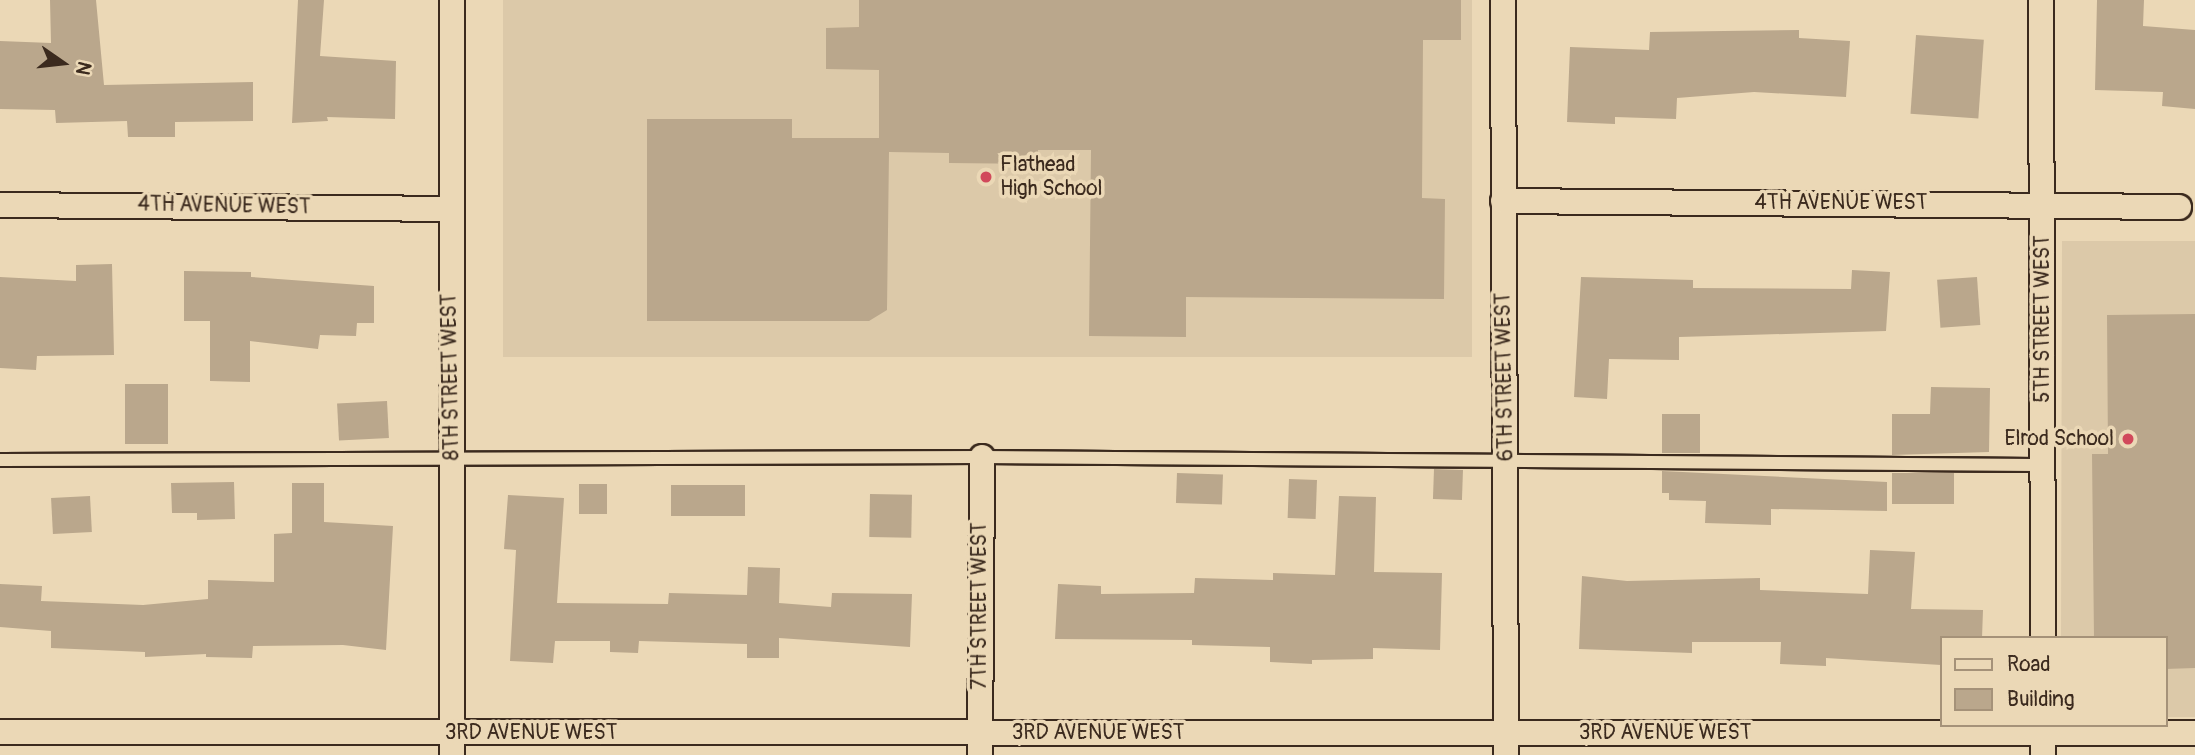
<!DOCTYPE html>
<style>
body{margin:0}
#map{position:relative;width:2195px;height:755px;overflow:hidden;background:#ebd8b6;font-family:Pangolin,sans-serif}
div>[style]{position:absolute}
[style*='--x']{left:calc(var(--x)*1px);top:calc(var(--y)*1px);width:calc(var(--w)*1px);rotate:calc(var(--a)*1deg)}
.built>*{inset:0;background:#dcc9a9;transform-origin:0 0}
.building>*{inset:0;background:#baa78c;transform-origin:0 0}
.roads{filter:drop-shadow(2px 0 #3b2a1e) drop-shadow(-2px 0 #3b2a1e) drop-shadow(0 2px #3b2a1e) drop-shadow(0 -2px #3b2a1e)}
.service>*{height:12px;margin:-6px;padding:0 6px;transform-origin:6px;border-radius:6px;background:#ebd8b6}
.minor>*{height:24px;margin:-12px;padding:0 12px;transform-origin:12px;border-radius:12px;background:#ebd8b6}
.dots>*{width:19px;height:19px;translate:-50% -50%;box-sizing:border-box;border:4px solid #ebd8b6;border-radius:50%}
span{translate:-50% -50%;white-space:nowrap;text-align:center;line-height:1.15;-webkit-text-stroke:7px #ebd8b6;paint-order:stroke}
.poi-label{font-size:21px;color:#3b2a1e}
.left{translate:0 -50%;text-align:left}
.right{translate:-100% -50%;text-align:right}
.street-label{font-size:21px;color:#3b2a1e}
.legend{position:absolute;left:1940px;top:636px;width:228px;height:91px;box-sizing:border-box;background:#ebd8b6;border:2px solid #a59279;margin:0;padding:9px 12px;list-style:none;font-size:21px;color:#3b2a1e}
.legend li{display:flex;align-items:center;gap:14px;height:35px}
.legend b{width:35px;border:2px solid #a59279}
.north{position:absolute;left:28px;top:28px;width:70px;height:70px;-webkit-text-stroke:5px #ebd8b6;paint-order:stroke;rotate:104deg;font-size:19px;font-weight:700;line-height:28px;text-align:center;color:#3b2a1e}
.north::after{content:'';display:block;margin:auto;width:24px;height:32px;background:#3b2a1e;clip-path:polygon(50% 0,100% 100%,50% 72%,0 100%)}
</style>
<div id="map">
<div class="built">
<div style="left:503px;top:0;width:969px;height:357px"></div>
<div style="clip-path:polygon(2062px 241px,2195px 241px,2195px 717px,2165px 717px,2165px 638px,2061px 638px)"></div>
</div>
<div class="building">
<div style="clip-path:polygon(50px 0,96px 0,104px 85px,253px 82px,253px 121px,175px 122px,175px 137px,128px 137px,127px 121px,56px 123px,55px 110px,0 109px,0 41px,51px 43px)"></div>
<div style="clip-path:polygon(298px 0,324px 0,320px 56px,396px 61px,395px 119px,327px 117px,328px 121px,292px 123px)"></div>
<div style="clip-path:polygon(859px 0,1461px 0,1461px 40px,1423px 40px,1422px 198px,1445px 199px,1444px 299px,1186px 297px,1186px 337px,1089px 336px,1091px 150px,1038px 150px,1038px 164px,949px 163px,949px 153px,889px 152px,887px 310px,869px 321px,647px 321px,647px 119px,792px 119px,792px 138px,879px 138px,879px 70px,826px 69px,826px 28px,859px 27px)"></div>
<div style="clip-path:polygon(2097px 0,2144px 0,2143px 26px,2195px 30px,2195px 109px,2162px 106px,2163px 92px,2095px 90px)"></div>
<div style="clip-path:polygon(1799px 30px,1799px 38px,1850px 41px,1846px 97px,1754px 92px,1677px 98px,1676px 119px,1615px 117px,1615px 124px,1567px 122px,1570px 47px,1649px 50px,1650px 32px)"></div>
<div style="left:1916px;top:35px;width:68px;height:79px;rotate:4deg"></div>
<div style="clip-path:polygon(112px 264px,114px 355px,37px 356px,36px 370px,0 368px,0 277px,76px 281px,76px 265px)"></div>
<div style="clip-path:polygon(1852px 270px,1890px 272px,1886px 331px,1679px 337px,1679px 360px,1609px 359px,1607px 399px,1574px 397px,1581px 277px,1693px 280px,1693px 288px,1851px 289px)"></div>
<div style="clip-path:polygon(184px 271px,251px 272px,251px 277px,374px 286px,374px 323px,357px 323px,356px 336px,320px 335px,318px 349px,250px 341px,250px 382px,210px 381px,210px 321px,184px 321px)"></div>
<div style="left:1977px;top:277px;width:48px;height:40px;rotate:86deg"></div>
<div style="clip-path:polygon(2195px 314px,2195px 668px,2165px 669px,2165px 638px,2094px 638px,2092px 454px,2108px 454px,2107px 315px)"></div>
<div style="left:125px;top:384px;width:43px;height:60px"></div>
<div style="clip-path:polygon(1931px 387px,1990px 388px,1989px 452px,1892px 455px,1892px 414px,1930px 414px)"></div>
<div style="left:387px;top:401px;width:37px;height:50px;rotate:87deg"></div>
<div style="left:1662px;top:414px;width:38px;height:39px"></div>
<div style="left:1434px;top:469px;width:29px;height:30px;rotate:2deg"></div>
<div style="clip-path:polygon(1662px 471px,1887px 482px,1887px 511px,1771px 509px,1771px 525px,1705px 523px,1706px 501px,1669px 500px,1669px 493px,1662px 493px)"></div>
<div style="left:1177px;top:473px;width:46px;height:30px;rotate:2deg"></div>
<div style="left:1892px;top:473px;width:62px;height:31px"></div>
<div style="left:1289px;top:479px;width:28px;height:39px;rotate:2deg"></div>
<div style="clip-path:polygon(234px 482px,235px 519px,197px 520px,197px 513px,172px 513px,171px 483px)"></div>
<div style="clip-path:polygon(292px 483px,324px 483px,324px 522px,393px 526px,386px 650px,343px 645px,253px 646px,252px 658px,206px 657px,206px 654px,145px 657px,145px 652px,51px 648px,51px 631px,0 627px,0 584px,42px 586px,41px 601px,143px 605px,208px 599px,208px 580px,274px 582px,274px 534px,292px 533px)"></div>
<div style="left:579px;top:484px;width:28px;height:30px"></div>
<div style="left:671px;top:485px;width:74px;height:31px"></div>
<div style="left:870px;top:494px;width:42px;height:43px;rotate:1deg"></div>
<div style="clip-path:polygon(508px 495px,564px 498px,557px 603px,668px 604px,669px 593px,747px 595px,748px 567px,780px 568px,779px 603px,831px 607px,832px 593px,912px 594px,910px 647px,779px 638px,779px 658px,747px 658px,747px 644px,639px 641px,638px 653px,610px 652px,610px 641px,555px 641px,553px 663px,510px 661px,516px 550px,504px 549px)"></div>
<div style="left:90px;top:496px;width:36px;height:39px;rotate:87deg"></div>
<div style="clip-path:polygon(1339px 496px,1376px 497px,1374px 572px,1442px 573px,1440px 650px,1373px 648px,1373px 659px,1312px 660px,1312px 664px,1270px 662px,1270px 647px,1192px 645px,1192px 640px,1055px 639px,1058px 584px,1101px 586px,1101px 594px,1194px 593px,1195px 578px,1273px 580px,1273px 573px,1335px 575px)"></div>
<div style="clip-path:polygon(1870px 550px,1915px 552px,1911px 609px,1983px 610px,1982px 638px,1941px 638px,1941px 665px,1826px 658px,1826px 666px,1780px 664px,1781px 642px,1692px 642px,1692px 653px,1579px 649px,1582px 576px,1627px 581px,1760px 578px,1760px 590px,1868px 594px)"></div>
</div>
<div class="roads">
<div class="service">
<div style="--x:0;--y:460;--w:982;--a:-0.18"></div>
<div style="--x:982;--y:457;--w:1061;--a:0.43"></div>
</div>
<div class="minor">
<div style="--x:1503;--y:0;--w:755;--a:89.77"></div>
<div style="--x:2041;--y:0;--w:638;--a:89.82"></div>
<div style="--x:1503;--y:201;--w:676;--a:0.51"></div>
<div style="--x:0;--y:205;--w:449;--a:0.5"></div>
<div style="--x:0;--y:732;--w:2195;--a:0.03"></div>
<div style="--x:452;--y:755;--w:755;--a:-90"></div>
<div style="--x:980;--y:755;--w:298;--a:-89.6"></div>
<div style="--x:2043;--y:755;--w:30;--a:-90"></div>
</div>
</div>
<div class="dots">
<div style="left:986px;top:177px;background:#d1495b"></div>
<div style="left:2128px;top:439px;background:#d1495b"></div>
</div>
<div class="poi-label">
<span class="left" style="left:1000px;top:177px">Flathead<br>High School</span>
<span class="right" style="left:2114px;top:439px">Elrod School</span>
</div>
<div class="street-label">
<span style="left:1841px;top:203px">4TH AVENUE WEST</span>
<span style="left:224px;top:206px;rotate:1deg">4TH AVENUE WEST</span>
<span style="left:2043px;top:319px;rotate:-90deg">5TH STREET WEST</span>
<span style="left:451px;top:377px;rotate:-91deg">8TH STREET WEST</span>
<span style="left:1505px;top:377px;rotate:-91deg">6TH STREET WEST</span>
<span style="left:980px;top:606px;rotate:-90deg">7TH STREET WEST</span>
<span style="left:531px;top:733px">3RD AVENUE WEST</span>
<span style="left:1098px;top:733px">3RD AVENUE WEST</span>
<span style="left:1665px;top:733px">3RD AVENUE WEST</span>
</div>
<ul class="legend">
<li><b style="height:9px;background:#ebd8b6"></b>Road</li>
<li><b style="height:19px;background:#baa78c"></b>Building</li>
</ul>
<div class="north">N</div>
</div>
